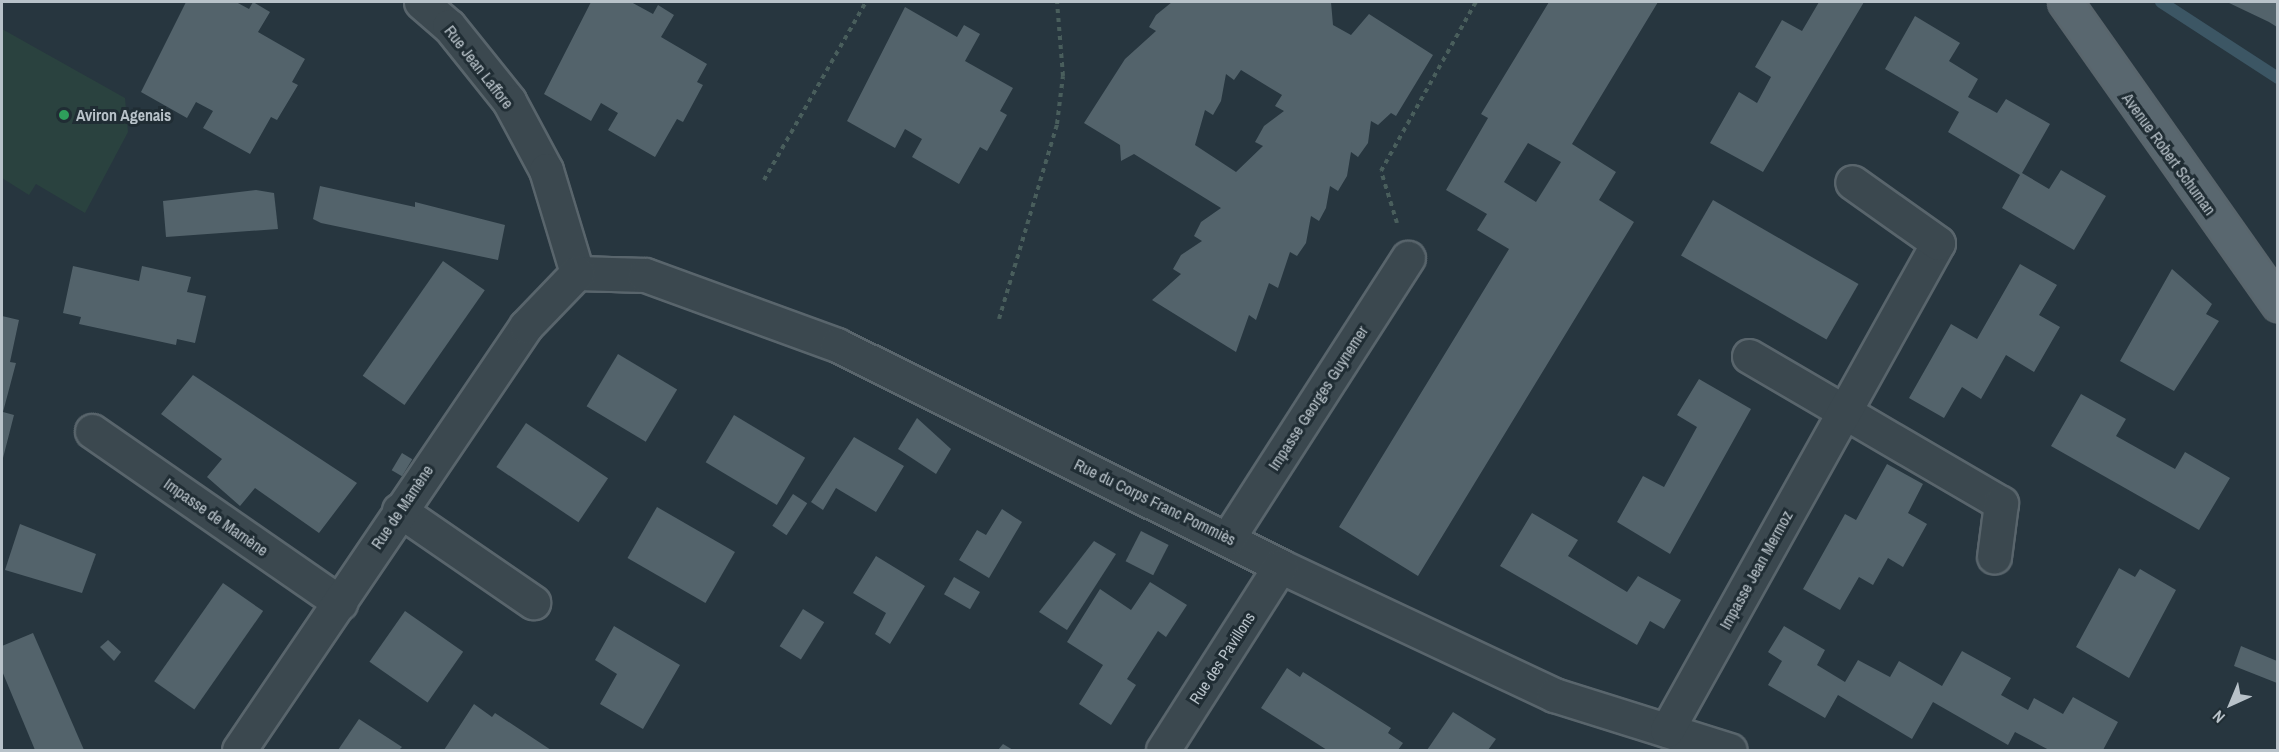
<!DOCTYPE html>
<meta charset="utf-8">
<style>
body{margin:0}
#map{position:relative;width:2279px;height:752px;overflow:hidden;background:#27363f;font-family:"Archivo Narrow",sans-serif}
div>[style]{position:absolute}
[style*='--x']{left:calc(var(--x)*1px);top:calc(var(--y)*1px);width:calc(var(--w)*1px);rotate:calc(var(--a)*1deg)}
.green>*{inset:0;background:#2a423f}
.stream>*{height:12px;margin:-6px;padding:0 6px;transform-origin:6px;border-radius:6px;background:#3c5664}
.building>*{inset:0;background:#53636b;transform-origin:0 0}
.path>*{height:4px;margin-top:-2px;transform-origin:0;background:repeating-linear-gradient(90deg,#495e5c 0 4.5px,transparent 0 9px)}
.roads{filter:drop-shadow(2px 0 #59656c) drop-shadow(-2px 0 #59656c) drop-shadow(0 2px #59656c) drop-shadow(0 -2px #59656c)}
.minor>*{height:33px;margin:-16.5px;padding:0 16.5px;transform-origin:16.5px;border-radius:16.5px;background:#3b484f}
.major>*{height:33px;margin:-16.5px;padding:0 16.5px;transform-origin:16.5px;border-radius:16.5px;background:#59676f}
.dots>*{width:16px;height:16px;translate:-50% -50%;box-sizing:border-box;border:3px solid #202d34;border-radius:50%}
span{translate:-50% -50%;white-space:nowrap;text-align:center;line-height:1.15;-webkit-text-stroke:6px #202d34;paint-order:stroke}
.street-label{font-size:16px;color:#b8c2c9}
.poi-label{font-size:16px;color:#b8c2c9;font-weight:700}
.left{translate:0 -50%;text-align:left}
.frame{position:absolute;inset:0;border:3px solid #b8c2c9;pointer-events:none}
.north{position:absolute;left:2201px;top:674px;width:60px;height:60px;-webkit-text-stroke:4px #202d34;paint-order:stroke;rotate:224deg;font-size:16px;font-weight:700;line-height:24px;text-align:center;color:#b8c2c9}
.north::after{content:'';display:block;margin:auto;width:21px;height:27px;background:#b8c2c9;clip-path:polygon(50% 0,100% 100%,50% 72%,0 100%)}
</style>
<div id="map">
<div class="green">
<div style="clip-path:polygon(2px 29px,125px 98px,128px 132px,85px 213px,36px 184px,29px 195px,2px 178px)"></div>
</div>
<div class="stream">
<div style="--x:2161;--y:2;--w:140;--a:33"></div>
</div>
<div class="building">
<div style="clip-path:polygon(186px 2px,236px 2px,249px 9px,253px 2px,270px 12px,258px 32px,305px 59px,292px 82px,298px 85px,277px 120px,271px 117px,250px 154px,203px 128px,213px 111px,196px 102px,187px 118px,141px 92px)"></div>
<div style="clip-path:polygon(591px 2px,631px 2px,653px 14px,658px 5px,674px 15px,661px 37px,707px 64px,697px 82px,703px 85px,683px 122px,677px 119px,655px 157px,608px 130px,618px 113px,601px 103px,591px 121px,544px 94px)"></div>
<div style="clip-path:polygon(evenodd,1172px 2px,1331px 2px,1333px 25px,1351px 35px,1369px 14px,1433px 55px,1396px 116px,1391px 113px,1378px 125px,1371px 121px,1368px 143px,1358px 157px,1351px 152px,1347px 176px,1338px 191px,1330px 186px,1326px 208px,1319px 221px,1311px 216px,1306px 243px,1297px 256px,1290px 252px,1278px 288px,1269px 283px,1256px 320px,1249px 315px,1236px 352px,1152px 300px,1181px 274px,1173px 269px,1181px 255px,1202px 241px,1194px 236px,1201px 222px,1221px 208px,1134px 154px,1121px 161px,1120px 145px,1084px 123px,1125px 59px,1156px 31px,1149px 27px,1156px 15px,1172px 2px,1241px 70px,1282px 95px,1275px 106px,1284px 111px,1264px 126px,1255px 142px,1263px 146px,1236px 172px,1195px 145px,1205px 110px,1213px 115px,1221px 101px,1226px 74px,1234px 80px,1241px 70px)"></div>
<div style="clip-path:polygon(evenodd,1549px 2px,1658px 2px,1572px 144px,1616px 172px,1599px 200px,1634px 222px,1418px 576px,1339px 527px,1509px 249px,1477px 230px,1487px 214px,1446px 190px,1488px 118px,1481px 114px,1549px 2px,1528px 143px,1561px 162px,1536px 202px,1504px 182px,1528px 143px)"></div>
<div style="clip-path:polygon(1819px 2px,1864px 2px,1763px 172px,1710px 143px,1739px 92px,1757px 103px,1771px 77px,1755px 67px,1782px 20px,1802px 31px)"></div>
<div style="clip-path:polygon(2227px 2px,2277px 2px,2277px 27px,2269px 22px)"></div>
<div style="clip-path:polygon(905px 7px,957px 37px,964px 25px,980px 34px,965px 61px,1013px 88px,1000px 111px,1007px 115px,987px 151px,980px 147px,959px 184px,912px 157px,922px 139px,905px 129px,895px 148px,847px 121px)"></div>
<div style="clip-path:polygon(1915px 16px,1960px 43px,1949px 61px,1978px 79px,1968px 97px,1997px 113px,2006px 99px,2050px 124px,2022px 173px,2049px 189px,2061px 170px,2106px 196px,2074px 250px,2002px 208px,2020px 175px,1948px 132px,1959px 112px,1885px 69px)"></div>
<div style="clip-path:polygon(320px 186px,415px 207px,415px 202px,505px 225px,498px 260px,321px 223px,313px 219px)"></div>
<div style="clip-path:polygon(256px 190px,274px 193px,278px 229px,166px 237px,163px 201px)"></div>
<div style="left:1713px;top:200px;width:168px;height:64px;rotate:30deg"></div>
<div style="left:443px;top:261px;width:51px;height:140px;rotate:35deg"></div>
<div style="clip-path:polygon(2020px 264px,2057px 285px,2039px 315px,2060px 327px,2034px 372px,2006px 355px,1981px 399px,1962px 387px,1944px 418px,1909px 398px,1951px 324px,1977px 339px)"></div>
<div style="clip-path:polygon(73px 266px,139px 281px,142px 266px,191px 277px,187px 292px,206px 296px,195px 343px,177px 339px,176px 345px,79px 324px,81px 317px,63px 313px)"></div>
<div style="clip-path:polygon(2172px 269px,2212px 304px,2206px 314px,2219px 321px,2174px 391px,2120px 361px)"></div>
<div style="clip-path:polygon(2px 316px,19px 320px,10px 362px,16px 363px,3px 412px,14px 415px,2px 462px)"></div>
<div style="left:618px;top:354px;width:69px;height:61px;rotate:31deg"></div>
<div style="clip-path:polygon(193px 375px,357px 483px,319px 533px,255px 488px,240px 506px,207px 477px,222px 459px,161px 414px)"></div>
<div style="clip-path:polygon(1699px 379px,1751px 409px,1670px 554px,1617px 522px,1643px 476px,1664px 487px,1697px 427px,1677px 415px)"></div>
<div style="clip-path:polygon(2081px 394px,2126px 419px,2116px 436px,2175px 469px,2185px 452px,2230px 478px,2199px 530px,2051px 446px)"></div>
<div style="left:734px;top:415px;width:83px;height:55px;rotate:31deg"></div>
<div style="clip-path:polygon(917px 418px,951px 449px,936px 474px,898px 449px)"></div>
<div style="left:526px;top:423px;width:99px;height:53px;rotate:34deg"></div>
<div style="clip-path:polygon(854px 437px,904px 466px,876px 512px,836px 488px,823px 510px,811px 502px)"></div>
<div style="left:402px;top:453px;width:12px;height:20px;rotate:31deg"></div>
<div style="clip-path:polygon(1887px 464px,1923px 484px,1908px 513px,1927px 524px,1903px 567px,1888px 558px,1873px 585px,1859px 577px,1840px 610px,1803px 589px,1845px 514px,1856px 520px)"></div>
<div style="left:793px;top:494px;width:17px;height:38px;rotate:33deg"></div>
<div style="left:657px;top:507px;width:90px;height:59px;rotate:30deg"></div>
<div style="clip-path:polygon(1002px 509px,1022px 522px,989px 578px,959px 560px,977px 530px,986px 535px)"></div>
<div style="clip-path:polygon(1532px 513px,1578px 540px,1568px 556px,1627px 592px,1638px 576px,1681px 600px,1664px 629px,1650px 621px,1637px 645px,1500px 566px)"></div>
<div style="clip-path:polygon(20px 524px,96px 554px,82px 593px,5px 570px)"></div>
<div style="left:1141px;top:531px;width:31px;height:34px;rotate:27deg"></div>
<div style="clip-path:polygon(1094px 541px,1116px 554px,1067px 630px,1039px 612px)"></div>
<div style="clip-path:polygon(876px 556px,925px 586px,890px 644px,875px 634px,886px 613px,853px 593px)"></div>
<div style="clip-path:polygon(2119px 568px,2135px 577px,2140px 569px,2176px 590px,2129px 678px,2076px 647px)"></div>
<div style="left:954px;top:577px;width:30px;height:20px;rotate:30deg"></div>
<div style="clip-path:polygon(1150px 582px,1187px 605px,1166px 637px,1158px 631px,1127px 679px,1136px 685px,1111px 725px,1079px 704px,1103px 665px,1067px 642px,1100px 589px,1131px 610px)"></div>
<div style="left:223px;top:583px;width:49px;height:120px;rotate:35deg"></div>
<div style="left:803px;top:609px;width:25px;height:44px;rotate:32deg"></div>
<div style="left:405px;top:611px;width:71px;height:62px;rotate:35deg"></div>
<div style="clip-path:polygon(614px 626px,680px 665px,643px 729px,600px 704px,617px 674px,595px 660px)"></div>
<div style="clip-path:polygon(1784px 626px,1825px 650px,1817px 665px,1845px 682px,1858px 660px,1890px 677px,1899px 661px,1942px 686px,1962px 651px,2011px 678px,2001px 695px,2028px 710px,2034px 698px,2063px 714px,2073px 697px,2118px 722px,2103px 750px,2049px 750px,2015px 732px,2008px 745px,1933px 702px,1912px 739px,1838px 695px,1825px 718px,1768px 685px,1782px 661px,1768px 652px)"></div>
<div style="clip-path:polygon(33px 633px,84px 750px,35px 750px,2px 671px,2px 646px)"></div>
<div style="clip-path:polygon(108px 640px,121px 652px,114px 661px,100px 647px)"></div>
<div style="clip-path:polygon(2241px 646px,2277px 661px,2277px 683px,2234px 666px)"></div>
<div style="clip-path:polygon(1287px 668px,1300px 677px,1303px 672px,1391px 728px,1388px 733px,1403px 743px,1398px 750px,1327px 750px,1261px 708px)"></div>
<div style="clip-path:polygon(474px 704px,492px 717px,495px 713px,551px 750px,444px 750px)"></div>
<div style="clip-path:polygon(1453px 712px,1496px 739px,1488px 750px,1427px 750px)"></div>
<div style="clip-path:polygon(359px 719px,402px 747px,399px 750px,338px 750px)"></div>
<div style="clip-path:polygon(1003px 744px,1013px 750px,998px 750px)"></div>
</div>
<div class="path">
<div style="--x:764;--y:180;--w:205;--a:-60.2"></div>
<div style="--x:1397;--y:223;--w:54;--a:-107.1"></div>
<div style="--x:1381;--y:171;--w:194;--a:-60.7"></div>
<div style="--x:999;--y:319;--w:203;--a:-73.4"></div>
<div style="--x:1057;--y:124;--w:48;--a:-82.9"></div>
<div style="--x:1063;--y:76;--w:74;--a:-94.6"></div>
</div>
<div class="roads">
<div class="minor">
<div style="--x:421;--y:2;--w:37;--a:41"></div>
<div style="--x:449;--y:26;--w:96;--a:51.3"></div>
<div style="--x:509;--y:101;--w:78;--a:61.8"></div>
<div style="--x:546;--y:170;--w:108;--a:73.2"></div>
<div style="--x:577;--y:273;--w:68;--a:1.7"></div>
<div style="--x:645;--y:275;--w:204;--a:20"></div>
<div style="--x:837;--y:345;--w:495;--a:26.5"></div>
<div style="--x:1280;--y:566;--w:303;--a:25.2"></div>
<div style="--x:1554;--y:695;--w:184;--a:17.4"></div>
<div style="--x:1749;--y:356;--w:292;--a:30.3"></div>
<div style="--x:2001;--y:503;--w:54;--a:97.4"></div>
<div style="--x:92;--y:431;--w:302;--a:34.7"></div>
<div style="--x:399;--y:510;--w:163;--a:34.5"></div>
<div style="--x:1228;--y:538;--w:333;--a:-57.3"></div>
<div style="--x:1667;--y:730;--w:557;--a:-60.91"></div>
<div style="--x:1938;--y:243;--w:105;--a:-144.7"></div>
<div style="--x:239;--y:750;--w:512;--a:-55.91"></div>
<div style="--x:526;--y:326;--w:74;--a:-46.1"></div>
<div style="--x:1163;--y:750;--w:218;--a:-57.5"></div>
</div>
<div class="major">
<div style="--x:2065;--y:2;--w:370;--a:54.8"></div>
</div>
</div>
<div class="dots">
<div style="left:64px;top:115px;background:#2e9e5b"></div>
</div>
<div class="street-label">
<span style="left:479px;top:67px;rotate:52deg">Rue Jean Laffore</span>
<span style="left:2169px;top:154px;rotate:54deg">Avenue Robert Schuman</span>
<span style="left:1318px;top:398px;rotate:-57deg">Impasse Georges Guynemer</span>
<span style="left:1155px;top:502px;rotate:26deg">Rue du Corps Franc Pommiès</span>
<span style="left:402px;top:507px;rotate:-56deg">Rue de Mamène</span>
<span style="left:216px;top:517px;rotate:35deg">Impasse de Mamène</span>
<span style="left:1756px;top:570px;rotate:-61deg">Impasse Jean Mermoz</span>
<span style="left:1222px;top:658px;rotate:-57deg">Rue des Pavillons</span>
</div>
<div class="poi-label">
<span class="left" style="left:76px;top:115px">Aviron Agenais</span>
</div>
<div class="frame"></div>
<div class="north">N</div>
</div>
